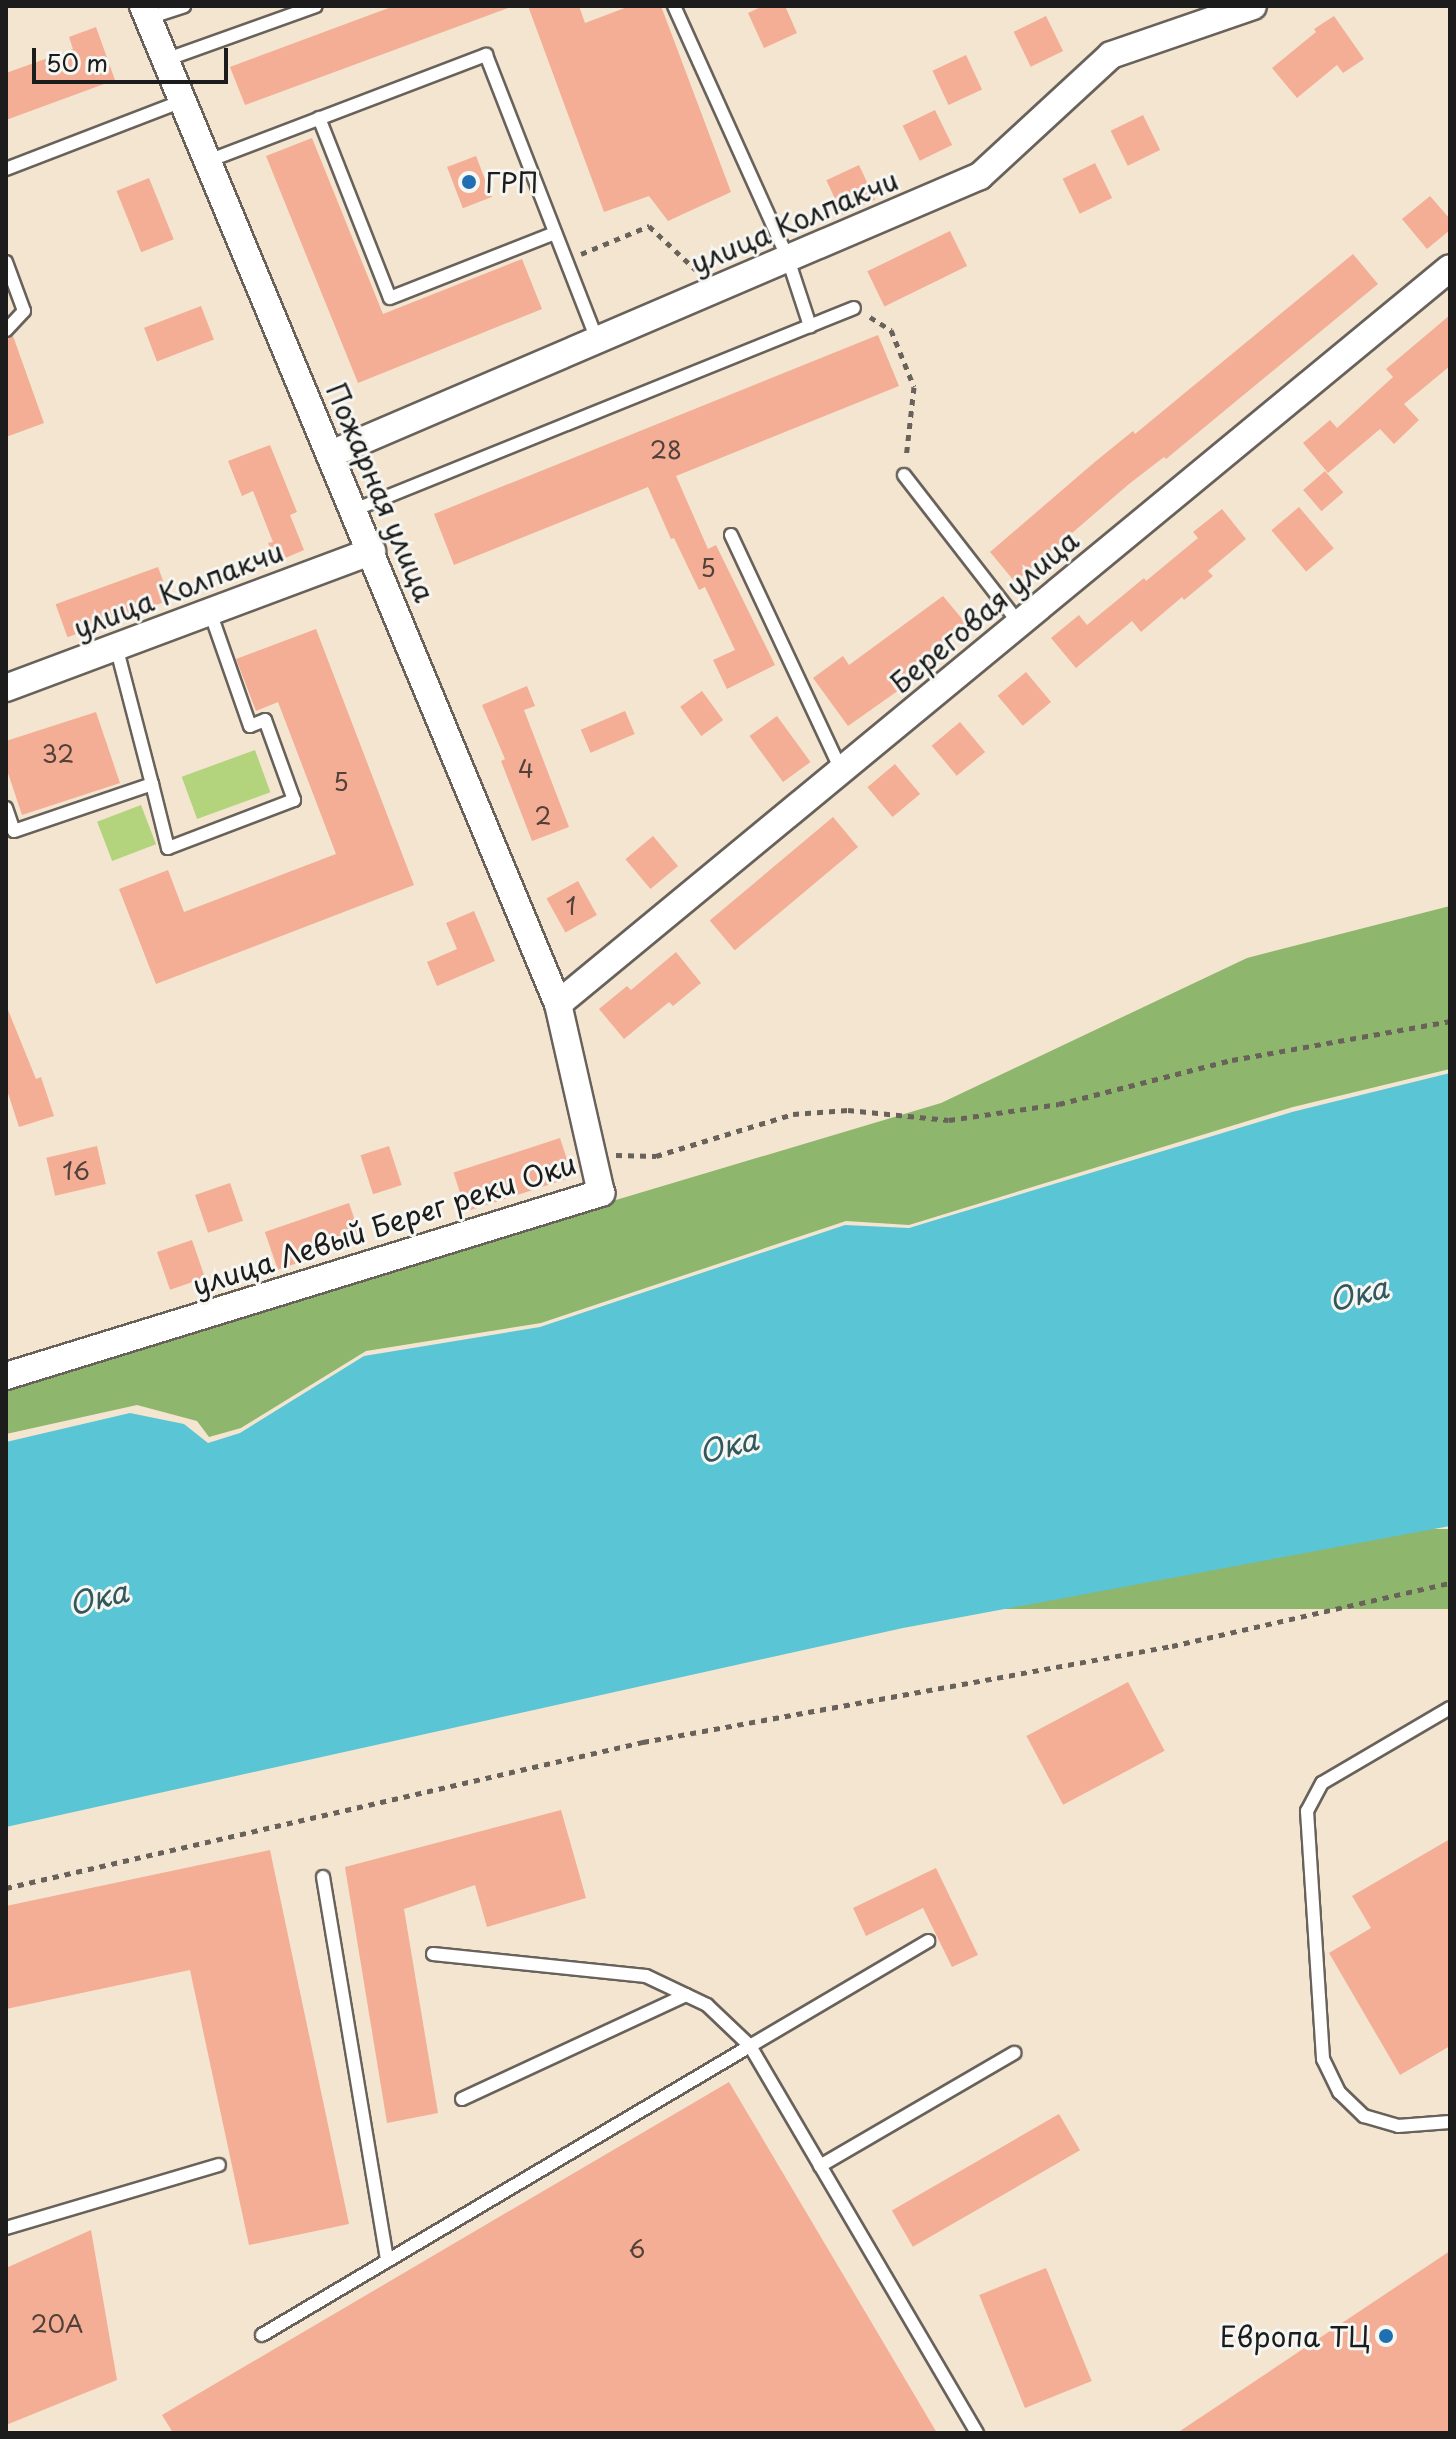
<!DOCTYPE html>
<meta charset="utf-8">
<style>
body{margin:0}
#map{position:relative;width:1456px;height:2439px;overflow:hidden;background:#f4e5d1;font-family:"Playpen Sans",sans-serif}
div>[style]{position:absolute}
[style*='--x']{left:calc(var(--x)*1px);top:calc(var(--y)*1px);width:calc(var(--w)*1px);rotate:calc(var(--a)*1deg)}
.green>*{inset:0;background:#b3d47c;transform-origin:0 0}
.forest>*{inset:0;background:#8eb66c;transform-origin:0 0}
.water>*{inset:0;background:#5ac5d5}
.building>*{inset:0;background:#f3ae95;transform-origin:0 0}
.path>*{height:5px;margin-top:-2.5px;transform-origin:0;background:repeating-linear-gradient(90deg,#68625b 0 6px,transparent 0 12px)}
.roads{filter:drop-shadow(2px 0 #68625b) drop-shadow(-2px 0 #68625b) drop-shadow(0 2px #68625b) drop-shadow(0 -2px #68625b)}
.lane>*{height:12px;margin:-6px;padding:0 6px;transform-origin:6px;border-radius:6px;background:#fff}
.street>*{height:26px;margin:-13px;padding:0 13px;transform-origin:13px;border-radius:13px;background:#fff}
.dots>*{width:22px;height:22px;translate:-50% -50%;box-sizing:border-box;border:4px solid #f6f6f2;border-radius:50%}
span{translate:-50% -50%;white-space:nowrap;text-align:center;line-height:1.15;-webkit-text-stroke:6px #f6f6f2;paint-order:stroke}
.number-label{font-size:24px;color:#52403a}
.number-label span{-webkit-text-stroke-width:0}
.poi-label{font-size:28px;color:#1c1c1c}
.left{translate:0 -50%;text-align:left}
.right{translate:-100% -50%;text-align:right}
.street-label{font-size:28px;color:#1c1c1c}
.water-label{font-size:30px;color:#32575d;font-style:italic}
.frame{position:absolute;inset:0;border:8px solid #1c1c1c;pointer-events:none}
.scale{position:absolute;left:32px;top:48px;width:196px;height:36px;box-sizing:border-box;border:4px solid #1c1c1c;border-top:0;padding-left:10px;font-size:24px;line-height:28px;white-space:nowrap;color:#1c1c1c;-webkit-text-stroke:6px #f6f6f2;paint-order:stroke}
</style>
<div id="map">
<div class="green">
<div style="left:255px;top:750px;width:45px;height:78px;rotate:70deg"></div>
<div style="left:141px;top:805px;width:42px;height:47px;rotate:69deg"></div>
</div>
<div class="forest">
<div style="clip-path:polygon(1450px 906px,1450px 1069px,1293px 1107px,909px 1225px,846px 1221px,541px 1323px,366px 1351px,241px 1428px,209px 1437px,197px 1421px,137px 1405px,6px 1434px,6px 1382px,941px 1103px,1247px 958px)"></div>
<div style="left:1450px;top:1529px;width:80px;height:1476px;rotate:90deg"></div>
</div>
<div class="water">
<div style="clip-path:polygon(1450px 1073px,1450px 1526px,903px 1628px,6px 1827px,6px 1442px,130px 1413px,184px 1424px,208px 1443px,240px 1433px,364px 1356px,540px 1327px,845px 1225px,909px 1228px,1292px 1112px)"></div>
</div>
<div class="building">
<div style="clip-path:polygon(394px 6px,508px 8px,245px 105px,230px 67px)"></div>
<div style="clip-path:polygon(528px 6px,579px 6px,585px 23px,630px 6px,661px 6px,731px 192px,668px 221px,649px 196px,604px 212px)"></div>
<div style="clip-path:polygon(763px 6px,785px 6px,797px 33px,764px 48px,748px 13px)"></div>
<div style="left:1046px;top:16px;width:39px;height:36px;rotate:64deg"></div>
<div style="clip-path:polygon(1334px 16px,1364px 59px,1343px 73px,1337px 65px,1297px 98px,1272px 68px,1316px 32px,1314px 29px)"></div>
<div style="clip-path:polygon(96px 27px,115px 80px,6px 120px,6px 73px,73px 49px,69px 37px)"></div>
<div style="left:966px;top:55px;width:38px;height:37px;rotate:65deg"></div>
<div style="left:935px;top:110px;width:39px;height:36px;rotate:64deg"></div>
<div style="left:1143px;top:115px;width:39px;height:36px;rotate:64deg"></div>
<div style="clip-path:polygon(312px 138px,383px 314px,522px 259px,542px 309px,358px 383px,266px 156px)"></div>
<div style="left:476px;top:156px;width:44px;height:31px;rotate:69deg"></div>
<div style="left:1095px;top:163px;width:39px;height:36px;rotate:64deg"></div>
<div style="left:859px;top:165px;width:38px;height:36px;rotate:65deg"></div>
<div style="left:149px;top:178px;width:66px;height:35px;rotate:68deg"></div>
<div style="clip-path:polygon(1430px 196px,1450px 219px,1450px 230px,1427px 249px,1402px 219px)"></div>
<div style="left:950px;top:231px;width:39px;height:92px;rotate:64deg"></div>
<div style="clip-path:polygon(1353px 254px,1378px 284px,1166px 459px,1164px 457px,1129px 484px,1015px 582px,990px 552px,1096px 461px,1133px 431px,1135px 434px)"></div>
<div style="left:201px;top:306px;width:36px;height:61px;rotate:69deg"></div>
<div style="clip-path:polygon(1450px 315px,1450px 366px,1404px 404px,1419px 420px,1394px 444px,1380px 429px,1328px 473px,1303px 443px,1330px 420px,1337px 428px,1393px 377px,1386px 369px)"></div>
<div style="clip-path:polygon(878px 335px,899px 386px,676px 476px,708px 549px,716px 545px,775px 665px,727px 689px,713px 660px,735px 650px,705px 587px,699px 590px,674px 538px,671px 539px,648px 487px,454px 565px,434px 514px)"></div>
<div style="clip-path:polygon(13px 336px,44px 423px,6px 437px,6px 339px)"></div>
<div style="clip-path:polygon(270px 445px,297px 512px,290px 515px,304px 550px,276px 562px,268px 543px,273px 542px,253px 491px,242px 496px,228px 461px)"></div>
<div style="left:1325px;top:471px;width:28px;height:29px;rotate:49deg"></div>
<div style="left:1299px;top:507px;width:54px;height:36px;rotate:50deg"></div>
<div style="clip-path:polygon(1222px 509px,1246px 539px,1208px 571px,1213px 576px,1184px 600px,1182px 597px,1141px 632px,1132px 621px,1076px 668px,1051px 638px,1079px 615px,1087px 625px,1144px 578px,1146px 581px,1198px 538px,1193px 532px)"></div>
<div style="left:158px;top:567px;width:35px;height:109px;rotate:70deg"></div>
<div style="clip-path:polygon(943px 596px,968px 626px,928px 659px,933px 666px,848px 726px,813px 678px,843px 656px,849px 665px)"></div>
<div style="clip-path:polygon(316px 629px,414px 885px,156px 984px,119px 889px,168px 870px,184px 912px,336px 854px,278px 702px,256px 711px,236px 659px)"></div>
<div style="left:1026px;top:672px;width:39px;height:37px;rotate:50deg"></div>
<div style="clip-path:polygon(527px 686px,535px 706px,524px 710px,569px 827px,532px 841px,501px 761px,505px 759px,482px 705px)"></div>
<div style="left:702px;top:691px;width:36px;height:27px;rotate:54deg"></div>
<div style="left:625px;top:711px;width:25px;height:48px;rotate:67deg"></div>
<div style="clip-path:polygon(96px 712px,120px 783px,22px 815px,6px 767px,6px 741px)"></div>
<div style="left:777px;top:716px;width:57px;height:34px;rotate:54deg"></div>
<div style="left:960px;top:722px;width:39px;height:37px;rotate:50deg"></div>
<div style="left:895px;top:764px;width:39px;height:36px;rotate:50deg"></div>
<div style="left:833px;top:817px;width:39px;height:161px;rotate:50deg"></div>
<div style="left:653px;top:836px;width:39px;height:36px;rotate:50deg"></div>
<div style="left:578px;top:881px;width:39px;height:36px;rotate:61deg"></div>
<div style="clip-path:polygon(474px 911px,495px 961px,437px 986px,427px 962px,457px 949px,446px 923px)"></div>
<div style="clip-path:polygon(676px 952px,701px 983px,673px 1006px,669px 1002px,624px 1039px,599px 1009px,627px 986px,631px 990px)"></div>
<div style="clip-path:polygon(6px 1005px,36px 1079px,41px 1077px,54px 1116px,19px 1127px,6px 1087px)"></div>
<div style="left:560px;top:1138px;width:41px;height:112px;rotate:72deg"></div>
<div style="left:97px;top:1146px;width:39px;height:52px;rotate:77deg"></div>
<div style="left:389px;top:1146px;width:41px;height:30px;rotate:72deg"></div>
<div style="left:230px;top:1183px;width:40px;height:37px;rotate:71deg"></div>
<div style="left:349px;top:1203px;width:40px;height:89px;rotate:71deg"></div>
<div style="left:192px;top:1240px;width:40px;height:37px;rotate:71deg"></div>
<div style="left:1128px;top:1682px;width:78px;height:115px;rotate:62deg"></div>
<div style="clip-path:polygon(561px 1810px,586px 1898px,487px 1927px,475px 1885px,404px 1909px,438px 2113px,387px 2123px,345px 1867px)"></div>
<div style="clip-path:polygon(1450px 1839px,1450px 2046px,1400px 2075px,1329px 1953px,1371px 1928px,1352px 1896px)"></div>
<div style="clip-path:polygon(270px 1850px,349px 2224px,249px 2245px,190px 1970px,6px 2009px,6px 1906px)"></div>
<div style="clip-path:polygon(936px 1868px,978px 1955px,952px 1967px,923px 1908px,866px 1936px,853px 1908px)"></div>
<div style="clip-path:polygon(729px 2082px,937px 2433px,173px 2433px,162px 2415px)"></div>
<div style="left:1059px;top:2114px;width:42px;height:193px;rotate:60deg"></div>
<div style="clip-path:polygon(91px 2230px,117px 2380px,6px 2425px,6px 2268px)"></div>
<div style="clip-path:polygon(1450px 2251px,1450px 2433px,1177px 2433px)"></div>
<div style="left:1046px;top:2268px;width:122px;height:72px;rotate:68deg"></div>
</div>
<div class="path">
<div style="--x:581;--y:254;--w:74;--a:-22.4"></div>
<div style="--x:649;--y:226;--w:64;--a:43.1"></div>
<div style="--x:870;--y:317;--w:25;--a:32"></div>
<div style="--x:891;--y:330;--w:61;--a:68"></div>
<div style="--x:914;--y:387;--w:71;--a:96.4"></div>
<div style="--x:616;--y:1155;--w:40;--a:1.4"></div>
<div style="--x:656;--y:1156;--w:143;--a:-17"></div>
<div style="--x:793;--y:1114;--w:55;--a:-4.2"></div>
<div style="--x:848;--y:1110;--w:101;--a:5.7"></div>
<div style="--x:949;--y:1120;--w:111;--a:-8.3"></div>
<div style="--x:1059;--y:1104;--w:179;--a:-14.3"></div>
<div style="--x:1232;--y:1060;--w:221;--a:-10.1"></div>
<div style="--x:6;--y:1888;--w:654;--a:-12.91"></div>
<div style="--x:643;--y:1742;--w:538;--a:-10.29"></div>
<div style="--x:1172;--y:1646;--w:285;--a:-12.8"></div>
</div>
<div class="roads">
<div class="lane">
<div style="--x:674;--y:6;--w:277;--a:65.7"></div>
<div style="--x:788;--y:259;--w:71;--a:71.8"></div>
<div style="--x:148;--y:18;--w:38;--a:-18"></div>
<div style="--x:165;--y:60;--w:160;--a:-19.7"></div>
<div style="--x:319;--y:118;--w:193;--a:68.5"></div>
<div style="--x:390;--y:298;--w:177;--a:-21.5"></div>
<div style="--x:208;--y:161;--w:298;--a:-20.9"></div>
<div style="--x:486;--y:55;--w:306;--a:68.7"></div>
<div style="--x:6;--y:169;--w:189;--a:-21.1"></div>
<div style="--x:6;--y:262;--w:52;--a:69.8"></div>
<div style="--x:24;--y:311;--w:26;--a:133"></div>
<div style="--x:904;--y:475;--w:187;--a:52.2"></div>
<div style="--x:354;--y:510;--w:539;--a:-22"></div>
<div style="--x:731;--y:535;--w:259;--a:64.9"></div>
<div style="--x:116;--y:646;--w:143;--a:75.4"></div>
<div style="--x:6;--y:808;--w:24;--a:71"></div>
<div style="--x:14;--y:831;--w:146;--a:-18.8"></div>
<div style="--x:152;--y:784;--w:66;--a:76"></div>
<div style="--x:168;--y:848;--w:135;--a:-20.9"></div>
<div style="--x:294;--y:800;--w:85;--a:-109.9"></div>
<div style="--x:265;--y:720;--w:16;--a:158"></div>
<div style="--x:250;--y:726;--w:121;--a:-109.3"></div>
<div style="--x:1450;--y:1708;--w:148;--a:149.6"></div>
<div style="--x:1322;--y:1783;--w:32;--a:118"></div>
<div style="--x:1307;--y:1811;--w:249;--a:86.3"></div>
<div style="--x:1323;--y:2059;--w:37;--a:64"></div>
<div style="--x:1339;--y:2092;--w:35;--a:44"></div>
<div style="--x:1364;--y:2116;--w:35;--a:16"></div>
<div style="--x:1398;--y:2126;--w:52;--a:-4.4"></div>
<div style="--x:323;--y:1877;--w:389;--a:80.5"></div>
<div style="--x:433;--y:1954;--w:214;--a:5.9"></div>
<div style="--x:646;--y:1976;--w:68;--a:25.4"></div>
<div style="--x:707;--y:2005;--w:59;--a:43.6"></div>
<div style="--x:750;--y:2046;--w:207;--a:-30.5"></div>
<div style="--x:462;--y:2099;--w:247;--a:-24.9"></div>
<div style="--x:820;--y:2166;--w:225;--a:-30.2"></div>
<div style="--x:6;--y:2228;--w:222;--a:-16.5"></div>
<div style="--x:262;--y:2335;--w:567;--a:-30.63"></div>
<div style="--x:750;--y:2046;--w:449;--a:59.6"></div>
</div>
<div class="street">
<div style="--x:331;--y:454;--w:706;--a:-23.19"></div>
<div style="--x:980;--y:176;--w:178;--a:-42.7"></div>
<div style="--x:1111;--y:55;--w:150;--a:-19"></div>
<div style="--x:6;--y:688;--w:391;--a:-20.5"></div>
<div style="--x:558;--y:1004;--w:1156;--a:-39.53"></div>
<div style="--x:6;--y:1376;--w:623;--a:-17.1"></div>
<div style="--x:601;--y:1193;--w:194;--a:-102.8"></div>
<div style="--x:558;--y:1004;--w:1081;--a:-112.58"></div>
</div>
</div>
<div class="dots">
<div style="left:469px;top:182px;background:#1f6fb2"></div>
<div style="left:1386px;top:2336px;background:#1f6fb2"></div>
</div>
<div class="number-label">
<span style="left:666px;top:450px">28</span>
<span style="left:708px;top:568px">5</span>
<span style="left:58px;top:754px">32</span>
<span style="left:526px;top:769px">4</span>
<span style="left:341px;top:782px">5</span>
<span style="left:543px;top:816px">2</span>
<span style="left:571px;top:906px">1</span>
<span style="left:76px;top:1171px">16</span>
<span style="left:637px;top:2249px">6</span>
<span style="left:57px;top:2324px">20А</span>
</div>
<div class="poi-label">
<span class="left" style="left:485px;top:182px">ГРП</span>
<span class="right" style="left:1370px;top:2336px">Европа ТЦ</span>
</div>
<div class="street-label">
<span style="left:794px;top:221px;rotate:-23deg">улица Колпакчи</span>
<span style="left:381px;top:492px;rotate:67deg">Пожарная улица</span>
<span style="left:178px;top:589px;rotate:-21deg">улица Колпакчи</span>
<span style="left:984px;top:611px;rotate:-40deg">Береговая улица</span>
<span style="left:384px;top:1224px;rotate:-18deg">улица Левый Берег реки Оки</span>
</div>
<div class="water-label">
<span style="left:1358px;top:1293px;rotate:-14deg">Ока</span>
<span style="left:728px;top:1445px;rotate:-14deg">Ока</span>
<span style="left:98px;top:1597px;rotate:-14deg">Ока</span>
</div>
<div class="frame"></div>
<div class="scale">50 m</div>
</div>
